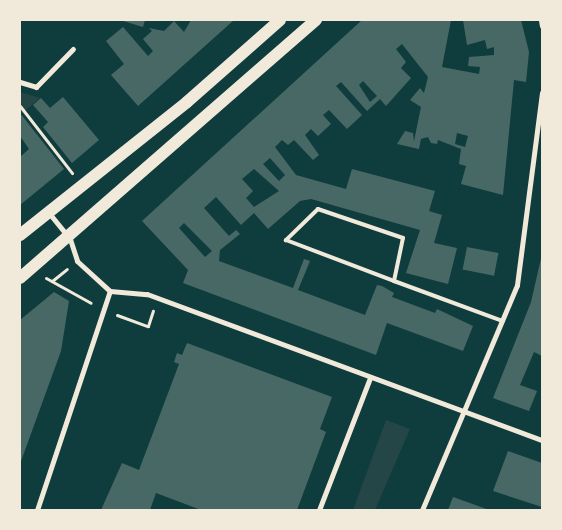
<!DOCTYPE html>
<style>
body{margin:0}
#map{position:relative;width:562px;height:530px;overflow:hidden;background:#0f3d3e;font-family:Poppins,sans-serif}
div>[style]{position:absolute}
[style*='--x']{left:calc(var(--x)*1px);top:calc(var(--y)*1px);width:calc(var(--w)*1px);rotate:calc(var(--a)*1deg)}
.green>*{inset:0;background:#244646}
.building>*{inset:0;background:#486865;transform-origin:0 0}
.path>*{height:3px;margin:-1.5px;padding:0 1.5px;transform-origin:1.5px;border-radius:1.5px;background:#f1e9da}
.service>*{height:4px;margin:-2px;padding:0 2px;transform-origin:2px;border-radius:2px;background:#f1e9da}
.minor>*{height:5px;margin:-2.5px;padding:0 2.5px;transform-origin:2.5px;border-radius:2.5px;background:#f1e9da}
.primary>*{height:12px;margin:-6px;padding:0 6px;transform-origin:6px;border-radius:6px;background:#f1e9da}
span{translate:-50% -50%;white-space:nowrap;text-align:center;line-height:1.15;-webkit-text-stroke:4px #f1e9da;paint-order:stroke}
.frame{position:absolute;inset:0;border:21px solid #f1e9da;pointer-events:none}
</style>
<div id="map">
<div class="green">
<div style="clip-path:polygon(20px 92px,40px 98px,20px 115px)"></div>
<div style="clip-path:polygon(386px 420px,410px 429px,375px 510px,353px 510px)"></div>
</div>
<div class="building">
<div style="clip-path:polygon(120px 20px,145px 20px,143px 27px)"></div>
<div style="clip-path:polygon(191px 20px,234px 20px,138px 106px,111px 75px,124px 64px,106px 41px,123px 27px,148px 56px,153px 51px,143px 39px,152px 31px,149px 28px,164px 31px,174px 21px,184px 32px)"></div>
<div style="clip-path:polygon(evenodd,362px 20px,451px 20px,442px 67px,479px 74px,480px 67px,468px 66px,469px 57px,494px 55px,494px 47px,487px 49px,485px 40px,467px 45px,463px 20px,521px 20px,529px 52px,526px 82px,514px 80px,503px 195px,461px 184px,466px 166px,459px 164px,461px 149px,438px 140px,437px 144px,431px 143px,428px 137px,421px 139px,419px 149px,397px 144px,405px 131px,413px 133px,414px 141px,421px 107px,410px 100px,420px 88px,424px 93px,428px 77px,402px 44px,396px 49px,406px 62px,401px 68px,411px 78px,386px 106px,380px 99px,367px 111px,341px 82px,336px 86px,362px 115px,347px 129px,329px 110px,323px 115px,331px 124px,318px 136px,311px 129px,305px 135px,319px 155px,313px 160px,294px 140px,288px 145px,282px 140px,275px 147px,296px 175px,346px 189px,352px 169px,435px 191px,429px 211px,442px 215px,434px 243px,457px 248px,448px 284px,406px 273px,420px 230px,311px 199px,300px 201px,268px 229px,254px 213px,241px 225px,216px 197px,204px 208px,229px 236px,236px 230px,240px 234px,220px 250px,219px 261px,293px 288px,304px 259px,310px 261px,298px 290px,365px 315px,377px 285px,382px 286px,394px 293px,392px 297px,435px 313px,437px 309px,473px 326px,463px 351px,387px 323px,376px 355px,183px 283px,188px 270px,142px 221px,362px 20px,363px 81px,377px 96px,370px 102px,359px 85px,363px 81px,362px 20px,457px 133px,468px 136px,465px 147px,455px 144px,457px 133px,362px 20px,270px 158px,285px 175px,279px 181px,263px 164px,270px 158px,362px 20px,254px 169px,279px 191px,254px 207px,246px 198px,253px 191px,242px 179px,254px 169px,362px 20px,184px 223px,212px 251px,205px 257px,179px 228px,184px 223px)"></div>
<div style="clip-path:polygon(63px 97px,99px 140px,72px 163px,43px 127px,48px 122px,33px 105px,41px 98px,50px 108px)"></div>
<div style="clip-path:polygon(20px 113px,64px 169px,20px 205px,20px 157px,29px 149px,20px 136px)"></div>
<div style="left:467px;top:247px;width:32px;height:23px;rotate:11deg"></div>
<div style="clip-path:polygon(542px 254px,542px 356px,534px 352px,520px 385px,537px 391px,529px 411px,493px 398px,531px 302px)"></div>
<div style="clip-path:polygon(54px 292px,69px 301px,61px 351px,20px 464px,20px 320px)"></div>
<div style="clip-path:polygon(187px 343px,332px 397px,320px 429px,326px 432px,297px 510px,201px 510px,156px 493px,150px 510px,101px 510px,122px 463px,139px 470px,179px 364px,174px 362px,177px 353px,182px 355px)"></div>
<div style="clip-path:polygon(508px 451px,542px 463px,542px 507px,493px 491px)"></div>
<div style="clip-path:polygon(453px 497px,481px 507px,489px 510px,448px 510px)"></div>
</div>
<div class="path">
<div style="--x:20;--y:106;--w:85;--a:52.2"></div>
<div style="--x:46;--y:278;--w:51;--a:29.1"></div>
<div style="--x:52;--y:281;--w:19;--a:-39"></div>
<div style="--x:117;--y:315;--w:33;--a:20"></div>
<div style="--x:148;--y:326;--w:16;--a:-72"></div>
</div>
<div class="service">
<div style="--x:394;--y:281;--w:44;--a:-78.2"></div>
<div style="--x:403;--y:238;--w:90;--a:-161.2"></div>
<div style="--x:318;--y:209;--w:45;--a:135.9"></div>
<div style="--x:286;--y:240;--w:116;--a:20.8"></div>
<div style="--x:394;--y:281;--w:116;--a:20.2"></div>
</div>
<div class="minor">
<div style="--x:541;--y:20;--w:6;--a:81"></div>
<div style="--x:20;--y:82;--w:17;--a:17"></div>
<div style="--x:36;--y:87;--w:53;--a:-45.8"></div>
<div style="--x:49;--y:213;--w:33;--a:51"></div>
<div style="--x:70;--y:239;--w:23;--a:72"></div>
<div style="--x:77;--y:261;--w:45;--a:42.3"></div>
<div style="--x:110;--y:291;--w:37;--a:5"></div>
<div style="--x:147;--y:294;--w:421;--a:20.3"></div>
<div style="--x:37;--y:510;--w:231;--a:-71.6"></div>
<div style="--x:319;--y:510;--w:142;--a:-68.9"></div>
<div style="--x:422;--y:510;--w:244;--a:-67.1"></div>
<div style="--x:517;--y:285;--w:194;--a:-82.6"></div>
</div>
<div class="primary">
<div style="--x:20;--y:235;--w:213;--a:-38.5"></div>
<div style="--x:187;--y:102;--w:124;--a:-41.4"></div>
<div style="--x:20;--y:278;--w:393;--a:-41.1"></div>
</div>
<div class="frame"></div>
</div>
